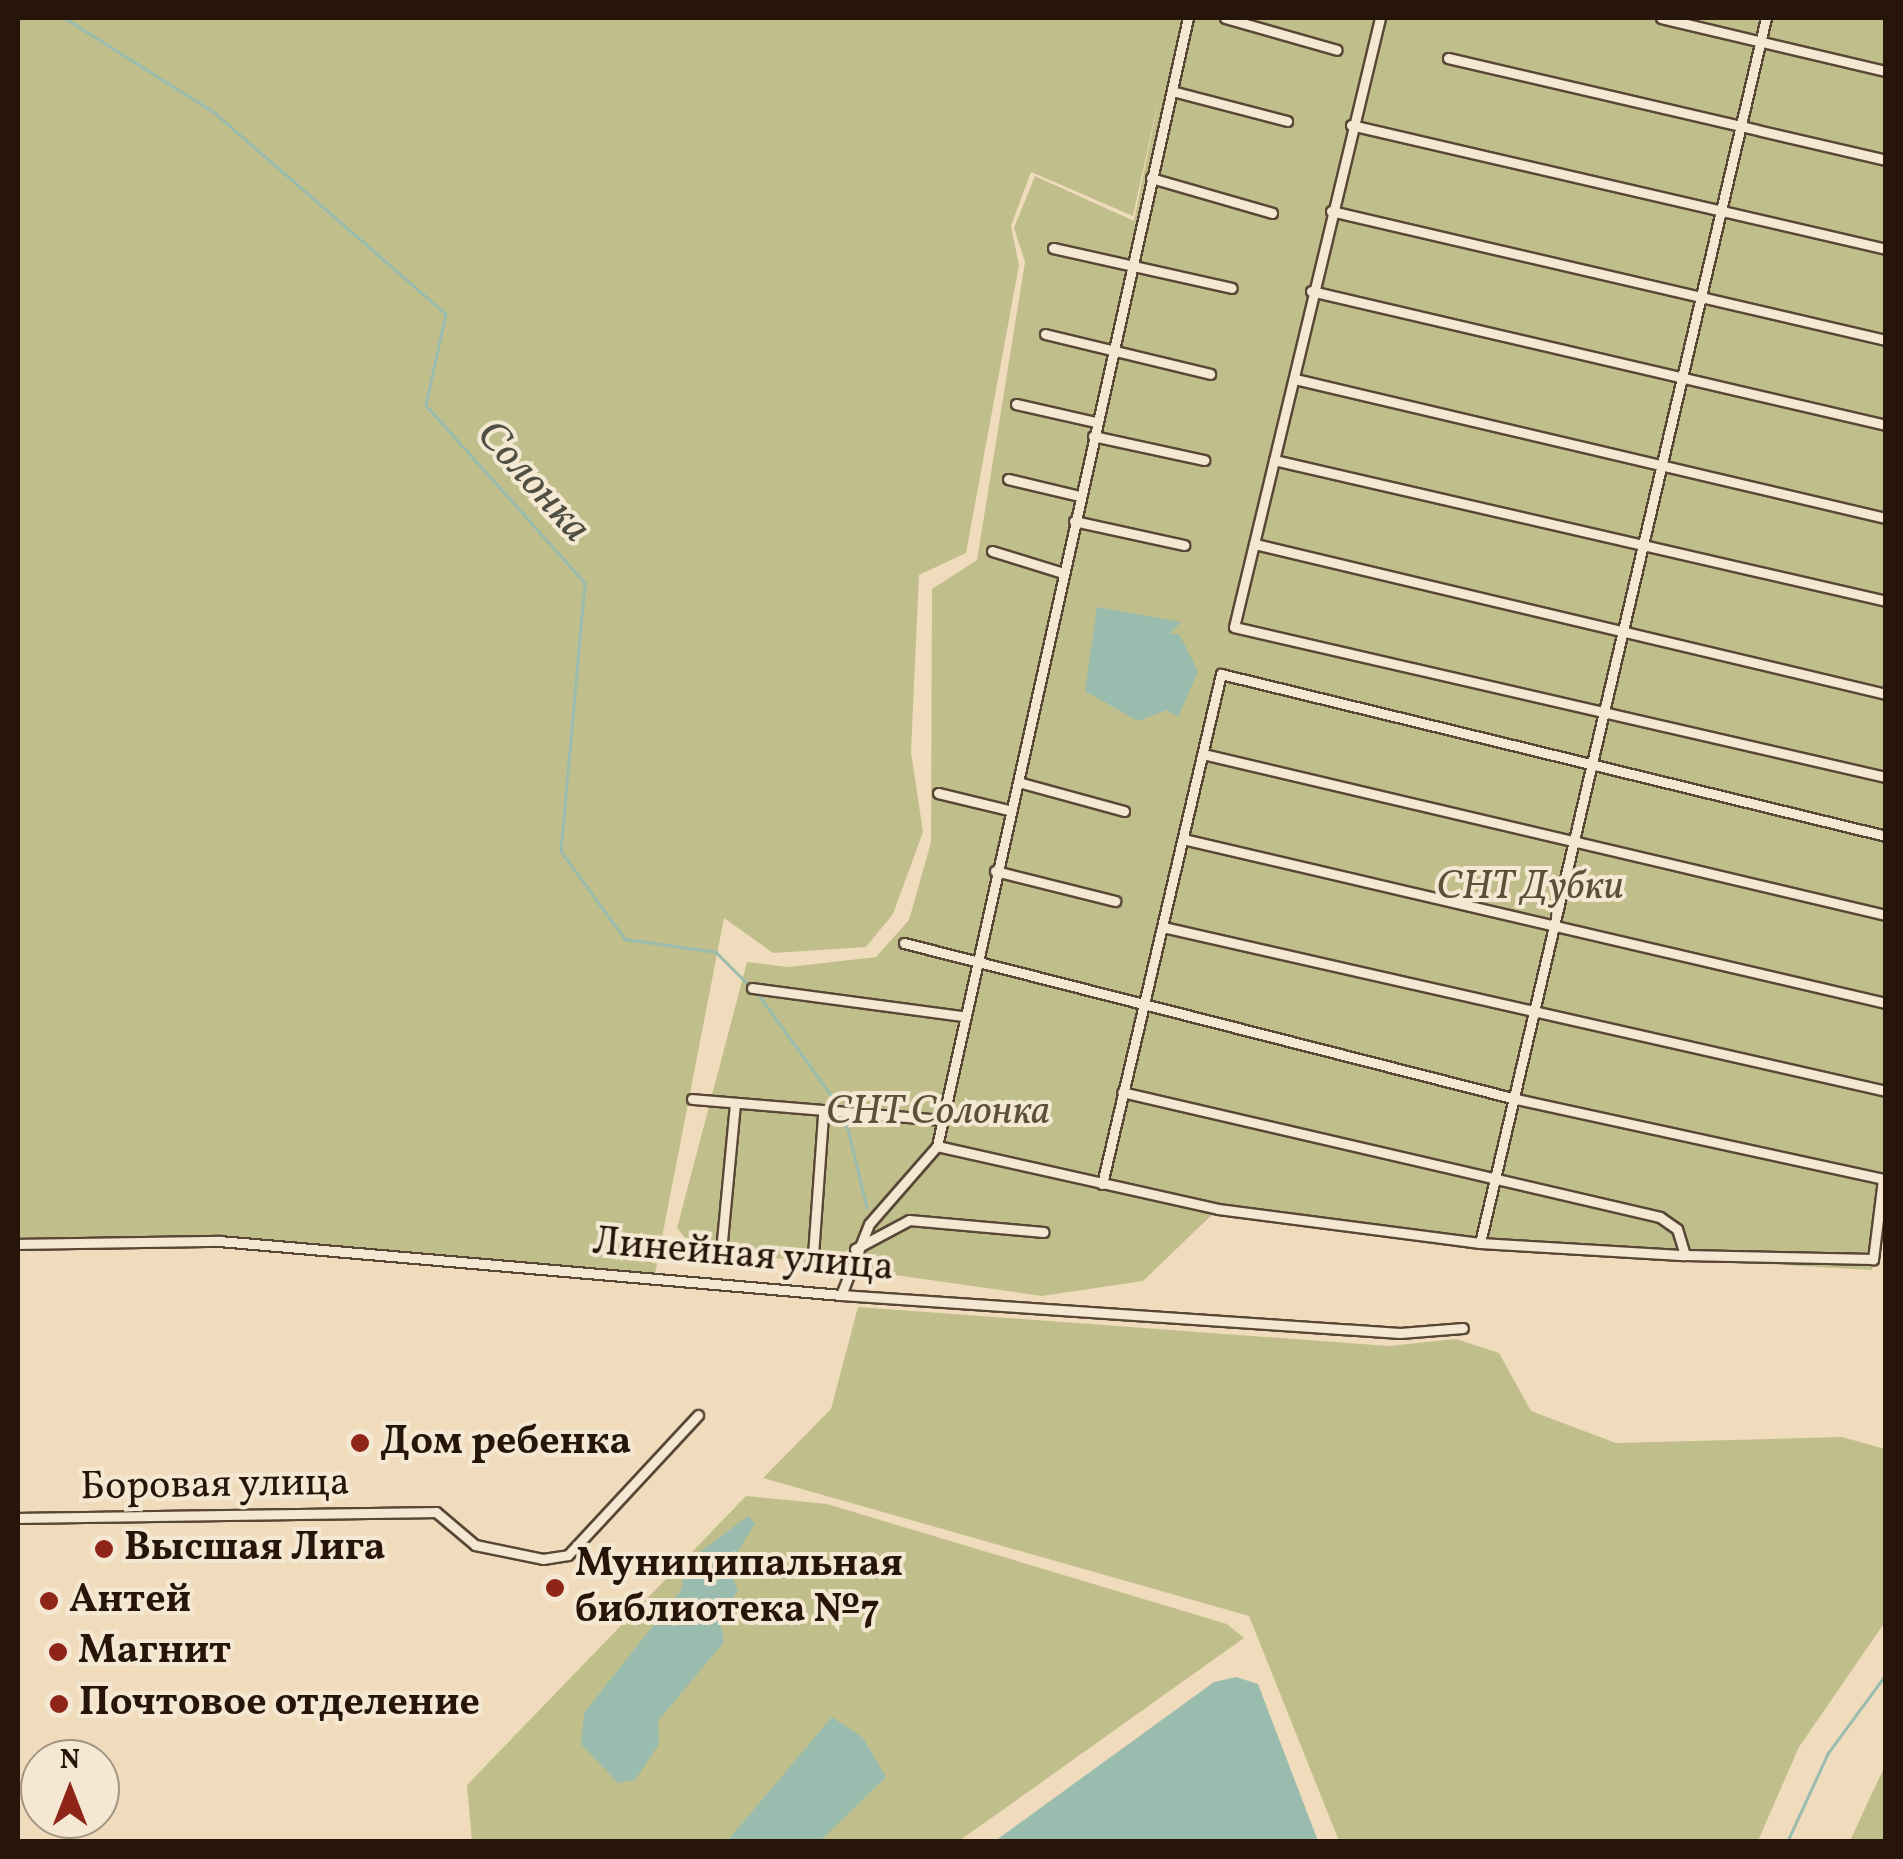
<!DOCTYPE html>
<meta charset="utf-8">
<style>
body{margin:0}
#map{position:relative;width:1903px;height:1859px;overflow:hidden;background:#f0dcbc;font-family:Vollkorn,serif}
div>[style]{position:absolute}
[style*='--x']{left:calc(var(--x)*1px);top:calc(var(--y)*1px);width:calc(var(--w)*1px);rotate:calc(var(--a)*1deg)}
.green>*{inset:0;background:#c0bf8c}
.water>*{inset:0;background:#9abcae}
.stream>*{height:2.5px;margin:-1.25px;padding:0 1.25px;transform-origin:1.25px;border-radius:1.25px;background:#9abcae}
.roads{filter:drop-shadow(2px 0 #594736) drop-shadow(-2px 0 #594736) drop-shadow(0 2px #594736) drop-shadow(0 -2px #594736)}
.minor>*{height:9px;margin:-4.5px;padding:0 4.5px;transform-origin:4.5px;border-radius:4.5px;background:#f5e8d3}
.dots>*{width:28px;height:28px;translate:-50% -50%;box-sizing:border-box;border:5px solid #f5e8d3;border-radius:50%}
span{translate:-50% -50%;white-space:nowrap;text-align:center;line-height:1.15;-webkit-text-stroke:8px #f5e8d3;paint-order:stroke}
.park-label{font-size:40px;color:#5d5038;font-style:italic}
.street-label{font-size:40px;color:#27150a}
.poi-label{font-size:40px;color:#27150a;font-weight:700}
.left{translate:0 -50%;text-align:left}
.water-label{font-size:42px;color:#4f4f43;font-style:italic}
.frame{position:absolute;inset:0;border:20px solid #27150a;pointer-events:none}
.north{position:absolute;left:20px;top:1739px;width:100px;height:100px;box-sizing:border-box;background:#f5e8d3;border:2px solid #a39483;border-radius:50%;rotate:0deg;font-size:28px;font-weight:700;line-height:40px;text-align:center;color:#27150a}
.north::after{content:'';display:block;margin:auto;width:35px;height:45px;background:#8f2418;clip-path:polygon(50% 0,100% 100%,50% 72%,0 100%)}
</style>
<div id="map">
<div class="green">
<div style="clip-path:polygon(18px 18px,1885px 18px,1886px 1215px,1872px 1270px,1515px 1250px,1218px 1209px,1143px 1281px,1042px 1296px,692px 1246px,677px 1228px,747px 962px,789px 967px,876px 957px,909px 920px,931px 842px,932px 589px,977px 560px,1025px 262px,1014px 228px,1035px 176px,1134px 221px,1160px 93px,1133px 216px,1031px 172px,1011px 226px,1019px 265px,966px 553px,919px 575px,911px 752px,923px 832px,893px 914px,866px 947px,773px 953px,724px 918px,654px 1279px,219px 1241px,18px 1244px)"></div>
<div style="clip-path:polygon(858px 1307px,1389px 1346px,1456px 1339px,1499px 1353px,1531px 1411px,1616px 1443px,1842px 1437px,1885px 1449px,1885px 1622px,1799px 1747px,1758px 1841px,1339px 1841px,1249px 1616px,763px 1478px,831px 1409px)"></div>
<div style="clip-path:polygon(746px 1496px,827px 1504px,1227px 1624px,1244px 1638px,959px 1841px,472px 1841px,467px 1785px)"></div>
<div style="clip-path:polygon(1885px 1766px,1885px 1841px,1850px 1841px,1873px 1791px)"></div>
</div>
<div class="water">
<div style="clip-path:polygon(1097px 607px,1181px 622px,1169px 634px,1179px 634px,1198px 671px,1178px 717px,1167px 710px,1138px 721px,1085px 691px)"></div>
<div style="clip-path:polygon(748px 1516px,755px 1523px,728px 1568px,738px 1590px,720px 1620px,724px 1642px,658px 1721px,659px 1744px,635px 1780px,618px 1783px,581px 1744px,584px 1713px,682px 1589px,685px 1563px)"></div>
<div style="clip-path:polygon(1236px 1677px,1258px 1684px,1318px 1841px,995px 1841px,1214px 1682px)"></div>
<div style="clip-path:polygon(832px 1717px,863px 1738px,886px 1777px,820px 1841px,727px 1841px)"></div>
</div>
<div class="stream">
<div style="--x:65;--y:18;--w:178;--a:32.3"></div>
<div style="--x:215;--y:113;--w:306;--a:41"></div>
<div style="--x:446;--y:314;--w:93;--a:102.4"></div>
<div style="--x:426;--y:405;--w:239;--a:48.2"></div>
<div style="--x:585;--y:583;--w:269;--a:95.1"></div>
<div style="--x:561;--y:851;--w:109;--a:54"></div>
<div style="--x:625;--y:939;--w:92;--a:8.1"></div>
<div style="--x:716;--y:952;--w:48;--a:45"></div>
<div style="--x:756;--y:991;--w:142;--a:54.2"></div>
<div style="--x:845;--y:1117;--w:93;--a:76.3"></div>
<div style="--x:1787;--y:1842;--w:98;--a:-65.3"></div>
<div style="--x:1828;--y:1753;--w:98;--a:-53.7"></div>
</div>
<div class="roads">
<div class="minor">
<div style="--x:1225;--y:18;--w:116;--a:15.9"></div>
<div style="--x:1380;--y:18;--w:626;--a:103.48"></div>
<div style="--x:1234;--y:627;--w:669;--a:12.96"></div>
<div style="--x:1661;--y:18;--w:231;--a:13.3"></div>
<div style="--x:1448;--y:58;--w:450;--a:13.1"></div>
<div style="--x:1172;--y:91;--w:119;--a:14.6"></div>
<div style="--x:1351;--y:125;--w:549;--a:13.05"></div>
<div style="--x:1151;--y:178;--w:126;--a:16.1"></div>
<div style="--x:1331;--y:211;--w:570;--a:13.09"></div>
<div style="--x:1053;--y:248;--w:183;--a:12.6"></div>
<div style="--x:1311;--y:291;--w:590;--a:13.12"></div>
<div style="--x:1045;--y:334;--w:170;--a:13.6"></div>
<div style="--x:1295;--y:379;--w:607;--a:13.24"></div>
<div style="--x:1016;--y:404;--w:82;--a:12.7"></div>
<div style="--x:1093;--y:436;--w:114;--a:12.2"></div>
<div style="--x:1274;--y:460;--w:628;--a:12.97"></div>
<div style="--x:1008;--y:479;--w:74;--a:13.3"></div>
<div style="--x:1074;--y:521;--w:113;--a:12.3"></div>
<div style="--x:1255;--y:544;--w:649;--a:13.37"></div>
<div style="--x:992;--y:551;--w:74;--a:17.2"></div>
<div style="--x:1203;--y:754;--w:702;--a:13.26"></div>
<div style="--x:1018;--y:782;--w:110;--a:15.3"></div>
<div style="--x:938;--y:793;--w:73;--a:13.5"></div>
<div style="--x:1183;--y:839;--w:722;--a:13.13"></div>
<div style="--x:995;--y:871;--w:124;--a:14"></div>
<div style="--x:1163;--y:927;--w:741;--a:12.78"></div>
<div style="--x:904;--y:943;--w:627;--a:14.3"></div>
<div style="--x:1512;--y:1098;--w:380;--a:12.3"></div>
<div style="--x:1883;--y:1179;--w:81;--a:97.1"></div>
<div style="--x:1873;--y:1259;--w:188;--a:-178.8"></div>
<div style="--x:1685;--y:1255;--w:27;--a:-107"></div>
<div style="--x:1677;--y:1229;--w:21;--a:-145"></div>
<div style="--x:1660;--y:1217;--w:552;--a:-166.92"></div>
<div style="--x:752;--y:988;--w:212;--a:7.6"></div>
<div style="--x:692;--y:1099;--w:250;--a:4.8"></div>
<div style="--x:937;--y:1146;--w:288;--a:12.6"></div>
<div style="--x:1218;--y:1209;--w:264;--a:7.4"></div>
<div style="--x:1480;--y:1243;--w:205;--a:3.4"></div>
<div style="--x:1102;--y:1184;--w:524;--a:-76.87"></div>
<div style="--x:1221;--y:674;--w:684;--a:13.69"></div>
<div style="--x:722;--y:1241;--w:138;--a:-84.6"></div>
<div style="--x:1480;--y:1243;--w:1258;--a:-76.86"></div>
<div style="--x:18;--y:1244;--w:201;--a:-0.9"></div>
<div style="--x:219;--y:1241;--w:624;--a:4.96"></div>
<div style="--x:841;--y:1295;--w:560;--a:3.89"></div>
<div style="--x:1400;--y:1333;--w:63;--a:-4.5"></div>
<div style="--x:855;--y:1249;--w:61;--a:-28.2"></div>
<div style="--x:909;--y:1220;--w:135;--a:5.1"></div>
<div style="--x:813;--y:1255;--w:141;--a:-85.9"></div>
<div style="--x:841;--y:1295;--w:76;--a:-68.5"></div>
<div style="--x:869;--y:1224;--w:103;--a:-48.9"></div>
<div style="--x:937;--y:1146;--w:1156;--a:-77.46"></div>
<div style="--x:18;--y:1518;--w:418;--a:-0.8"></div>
<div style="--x:436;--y:1512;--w:51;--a:40.2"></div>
<div style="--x:475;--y:1545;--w:69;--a:11.6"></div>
<div style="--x:543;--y:1559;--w:25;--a:-9"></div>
<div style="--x:568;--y:1555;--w:191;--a:-47.1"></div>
</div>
</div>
<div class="dots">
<div style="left:360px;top:1443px;background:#8f2418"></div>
<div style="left:104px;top:1549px;background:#8f2418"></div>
<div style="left:555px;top:1588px;background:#8f2418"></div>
<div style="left:49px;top:1601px;background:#8f2418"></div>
<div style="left:58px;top:1652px;background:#8f2418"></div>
<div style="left:59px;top:1704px;background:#8f2418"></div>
</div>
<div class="park-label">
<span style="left:1530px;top:888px">СНТ Дубки</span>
<span style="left:938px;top:1113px">СНТ Солонка</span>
</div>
<div class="street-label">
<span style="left:743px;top:1256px;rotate:5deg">Линейная улица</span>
<span style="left:215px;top:1486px;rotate:-1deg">Боровая улица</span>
</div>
<div class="poi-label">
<span class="left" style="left:380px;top:1443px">Дом ребенка</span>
<span class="left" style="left:124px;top:1549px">Высшая Лига</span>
<span class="left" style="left:575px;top:1588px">Муниципальная<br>библиотека №7</span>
<span class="left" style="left:69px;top:1601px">Антей</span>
<span class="left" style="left:78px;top:1652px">Магнит</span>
<span class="left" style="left:79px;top:1704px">Почтовое отделение</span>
</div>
<div class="water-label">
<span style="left:532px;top:483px;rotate:48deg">Солонка</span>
</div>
<div class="frame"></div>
<div class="north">N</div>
</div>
